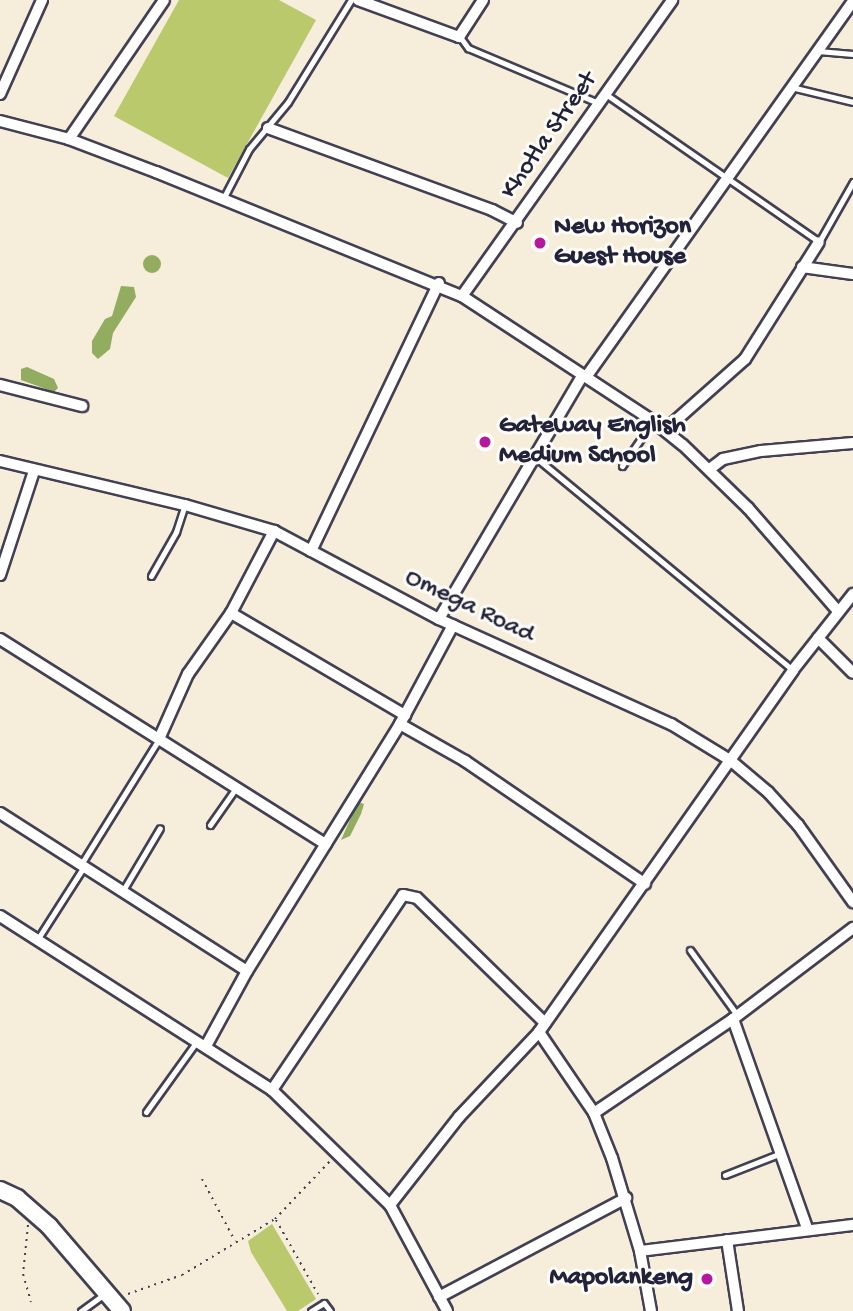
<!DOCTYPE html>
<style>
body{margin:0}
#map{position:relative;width:853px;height:1311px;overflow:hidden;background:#f6eddb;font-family:"Gochi Hand",sans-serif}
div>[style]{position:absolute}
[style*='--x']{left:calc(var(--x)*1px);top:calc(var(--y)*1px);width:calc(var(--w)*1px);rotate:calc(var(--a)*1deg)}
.green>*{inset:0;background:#b9c96c}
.forest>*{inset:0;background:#92ad60}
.round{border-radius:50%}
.path>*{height:2px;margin-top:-1px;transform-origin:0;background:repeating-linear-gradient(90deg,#424053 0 2px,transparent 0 7px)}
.roads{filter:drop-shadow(2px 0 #424053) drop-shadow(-2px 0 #424053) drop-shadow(0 2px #424053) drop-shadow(0 -2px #424053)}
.lane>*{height:5px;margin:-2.5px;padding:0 2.5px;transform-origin:2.5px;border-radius:2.5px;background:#fff}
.street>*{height:10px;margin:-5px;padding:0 5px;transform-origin:5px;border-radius:5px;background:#fff}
.secondary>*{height:16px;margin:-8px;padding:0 8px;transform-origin:8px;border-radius:8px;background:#fff}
.dots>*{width:19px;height:19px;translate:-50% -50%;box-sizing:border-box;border:4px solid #fdfcf7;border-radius:50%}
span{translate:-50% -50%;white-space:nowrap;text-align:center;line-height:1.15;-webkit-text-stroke:6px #fdfcf7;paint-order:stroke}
.street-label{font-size:26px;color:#22223b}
.poi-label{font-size:26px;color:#22223b;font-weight:700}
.left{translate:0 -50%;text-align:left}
.right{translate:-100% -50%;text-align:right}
</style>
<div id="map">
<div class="green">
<div style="clip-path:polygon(179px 0,279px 0,316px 20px,228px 178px,114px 116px)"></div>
<div style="clip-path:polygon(272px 1224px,316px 1299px,298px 1311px,287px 1311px,251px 1252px,248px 1241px)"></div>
</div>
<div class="forest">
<div class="round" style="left:143px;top:255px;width:18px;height:18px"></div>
<div style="clip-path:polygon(121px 286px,134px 287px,136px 297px,113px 333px,110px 349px,98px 359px,92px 353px,92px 341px,105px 319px,112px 316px)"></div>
<div style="clip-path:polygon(27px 367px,54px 379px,58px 388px,54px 392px,21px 380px,21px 369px)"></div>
<div style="clip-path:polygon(358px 802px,364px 804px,361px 814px,350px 836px,341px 840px)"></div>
</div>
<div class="path">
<div style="--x:202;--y:1179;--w:70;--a:62"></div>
<div style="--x:276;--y:1220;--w:85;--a:60.4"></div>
<div style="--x:28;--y:1225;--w:49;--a:95.8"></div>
<div style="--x:23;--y:1274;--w:29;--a:74"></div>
<div style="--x:128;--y:1294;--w:57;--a:-19.4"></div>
<div style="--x:182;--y:1275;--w:109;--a:-31.1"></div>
<div style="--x:275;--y:1219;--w:80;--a:-46.5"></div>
</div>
<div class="roads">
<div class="lane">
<div style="--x:460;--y:37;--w:14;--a:54"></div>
<div style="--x:468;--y:48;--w:141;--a:22.9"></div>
<div style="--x:818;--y:51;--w:35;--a:5"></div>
<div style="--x:791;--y:87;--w:64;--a:13.6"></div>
<div style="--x:607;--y:95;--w:258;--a:34.7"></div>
<div style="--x:819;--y:242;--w:69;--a:-60.5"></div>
<div style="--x:224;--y:197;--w:54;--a:-62.5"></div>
<div style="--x:249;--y:149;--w:61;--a:-50.3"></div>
<div style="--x:288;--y:102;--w:120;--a:-58.3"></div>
<div style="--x:534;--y:456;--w:336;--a:39.6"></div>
<div style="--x:622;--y:466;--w:55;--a:-55.4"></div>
<div style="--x:151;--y:576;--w:51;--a:-60.4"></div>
<div style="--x:176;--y:532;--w:28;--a:-72"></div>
<div style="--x:210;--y:825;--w:45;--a:-54.9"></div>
<div style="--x:80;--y:866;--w:150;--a:-58.1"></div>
<div style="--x:122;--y:892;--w:74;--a:-59.3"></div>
<div style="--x:37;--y:940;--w:85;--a:-57.4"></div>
<div style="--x:690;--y:950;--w:80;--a:54.1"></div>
<div style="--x:146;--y:1112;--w:87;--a:-54.3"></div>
<div style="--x:725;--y:1175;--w:60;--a:-21.4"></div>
<div style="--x:81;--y:1311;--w:29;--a:-36"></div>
<div style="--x:311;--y:1311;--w:15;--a:-32"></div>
<div style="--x:324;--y:1303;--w:10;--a:53"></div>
</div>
<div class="street">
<div style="--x:358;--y:0;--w:108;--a:20.1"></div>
<div style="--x:459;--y:37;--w:44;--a:-57"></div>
<div style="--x:0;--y:94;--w:103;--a:-65.9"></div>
<div style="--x:0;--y:121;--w:71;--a:14.6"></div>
<div style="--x:69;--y:139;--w:93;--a:20.8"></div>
<div style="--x:156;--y:172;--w:330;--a:22.1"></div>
<div style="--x:462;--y:296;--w:228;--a:33.2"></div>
<div style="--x:653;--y:421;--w:38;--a:39"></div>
<div style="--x:683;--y:445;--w:91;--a:44.1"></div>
<div style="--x:748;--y:508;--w:137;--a:48.9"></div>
<div style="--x:268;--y:128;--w:239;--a:20.1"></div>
<div style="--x:492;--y:210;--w:28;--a:27"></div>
<div style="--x:69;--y:139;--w:168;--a:-55.6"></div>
<div style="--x:802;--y:267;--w:51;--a:7.8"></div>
<div style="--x:462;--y:296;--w:363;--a:-54.6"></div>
<div style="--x:586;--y:377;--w:461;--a:-54.6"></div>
<div style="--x:0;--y:385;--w:85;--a:14.4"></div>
<div style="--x:665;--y:430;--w:107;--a:-41.6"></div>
<div style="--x:745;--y:359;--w:138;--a:-57.7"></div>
<div style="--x:0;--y:461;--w:190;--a:13.4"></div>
<div style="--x:185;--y:505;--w:93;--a:16.3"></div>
<div style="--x:274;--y:531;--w:187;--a:28.1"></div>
<div style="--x:439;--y:619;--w:255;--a:24.4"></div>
<div style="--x:671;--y:724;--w:69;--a:31.4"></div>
<div style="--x:730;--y:760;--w:50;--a:40.1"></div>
<div style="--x:768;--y:792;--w:45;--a:47.7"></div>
<div style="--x:798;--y:825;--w:95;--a:54.5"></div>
<div style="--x:711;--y:468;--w:15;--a:-37"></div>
<div style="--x:723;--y:459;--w:39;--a:-12"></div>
<div style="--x:761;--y:451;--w:92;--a:-5"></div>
<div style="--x:311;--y:551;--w:297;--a:-64.5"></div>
<div style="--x:0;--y:575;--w:109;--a:-71.9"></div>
<div style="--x:231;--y:613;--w:93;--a:-62.3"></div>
<div style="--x:439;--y:619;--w:283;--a:-59.5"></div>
<div style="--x:818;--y:638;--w:49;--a:45"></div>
<div style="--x:0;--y:639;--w:385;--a:32.2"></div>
<div style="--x:400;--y:724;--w:75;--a:29.6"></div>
<div style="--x:465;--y:761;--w:218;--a:34.3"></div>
<div style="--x:159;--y:739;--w:71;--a:-66"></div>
<div style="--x:188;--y:674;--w:75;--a:-54.8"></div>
<div style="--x:231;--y:613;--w:202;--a:30.4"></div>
<div style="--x:0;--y:813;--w:293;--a:32.6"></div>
<div style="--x:0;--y:916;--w:323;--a:32.6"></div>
<div style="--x:272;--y:1090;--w:165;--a:44.3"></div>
<div style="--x:390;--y:1205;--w:120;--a:61.7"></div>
<div style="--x:733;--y:1019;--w:222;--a:70.5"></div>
<div style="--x:539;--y:1032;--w:98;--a:55.8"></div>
<div style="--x:594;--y:1113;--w:48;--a:68.2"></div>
<div style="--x:612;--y:1158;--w:97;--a:73.2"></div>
<div style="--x:640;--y:1251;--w:61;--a:79.6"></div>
<div style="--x:206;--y:1046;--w:85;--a:-61.3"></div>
<div style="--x:247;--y:971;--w:291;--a:-58.2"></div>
<div style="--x:400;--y:724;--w:112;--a:-61.8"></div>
<div style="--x:272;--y:1090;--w:235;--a:-56.1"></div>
<div style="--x:403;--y:895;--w:14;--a:12"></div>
<div style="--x:417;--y:898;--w:179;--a:44.3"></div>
<div style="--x:594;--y:1113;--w:168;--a:-34.1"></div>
<div style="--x:733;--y:1019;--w:151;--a:-37.2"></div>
<div style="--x:390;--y:1205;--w:112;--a:-51.9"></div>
<div style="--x:459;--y:1117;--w:117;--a:-46.7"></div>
<div style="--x:539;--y:1032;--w:442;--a:-54.9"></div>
<div style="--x:793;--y:670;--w:97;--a:-51.7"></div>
<div style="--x:727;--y:1240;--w:72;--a:81.2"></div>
<div style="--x:640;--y:1251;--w:215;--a:-7"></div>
<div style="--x:439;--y:1297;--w:212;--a:-27.9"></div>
</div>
<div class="secondary">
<div style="--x:0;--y:1190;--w:19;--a:25"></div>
<div style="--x:17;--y:1198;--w:43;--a:41.2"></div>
<div style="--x:49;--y:1226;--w:112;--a:49.3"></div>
</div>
</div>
<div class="dots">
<div style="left:540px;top:243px;background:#b5179e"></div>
<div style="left:485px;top:442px;background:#b5179e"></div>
<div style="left:707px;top:1279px;background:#b5179e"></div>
</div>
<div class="street-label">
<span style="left:550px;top:136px;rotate:-55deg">Khotla Street</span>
<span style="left:469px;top:607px;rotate:26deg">Omega Road</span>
</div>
<div class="poi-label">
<span class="left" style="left:554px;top:243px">New Horizon<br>Guest House</span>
<span class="left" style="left:499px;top:442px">Gateway English<br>Medium School</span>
<span class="right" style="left:693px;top:1279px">Mapolankeng</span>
</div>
</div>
